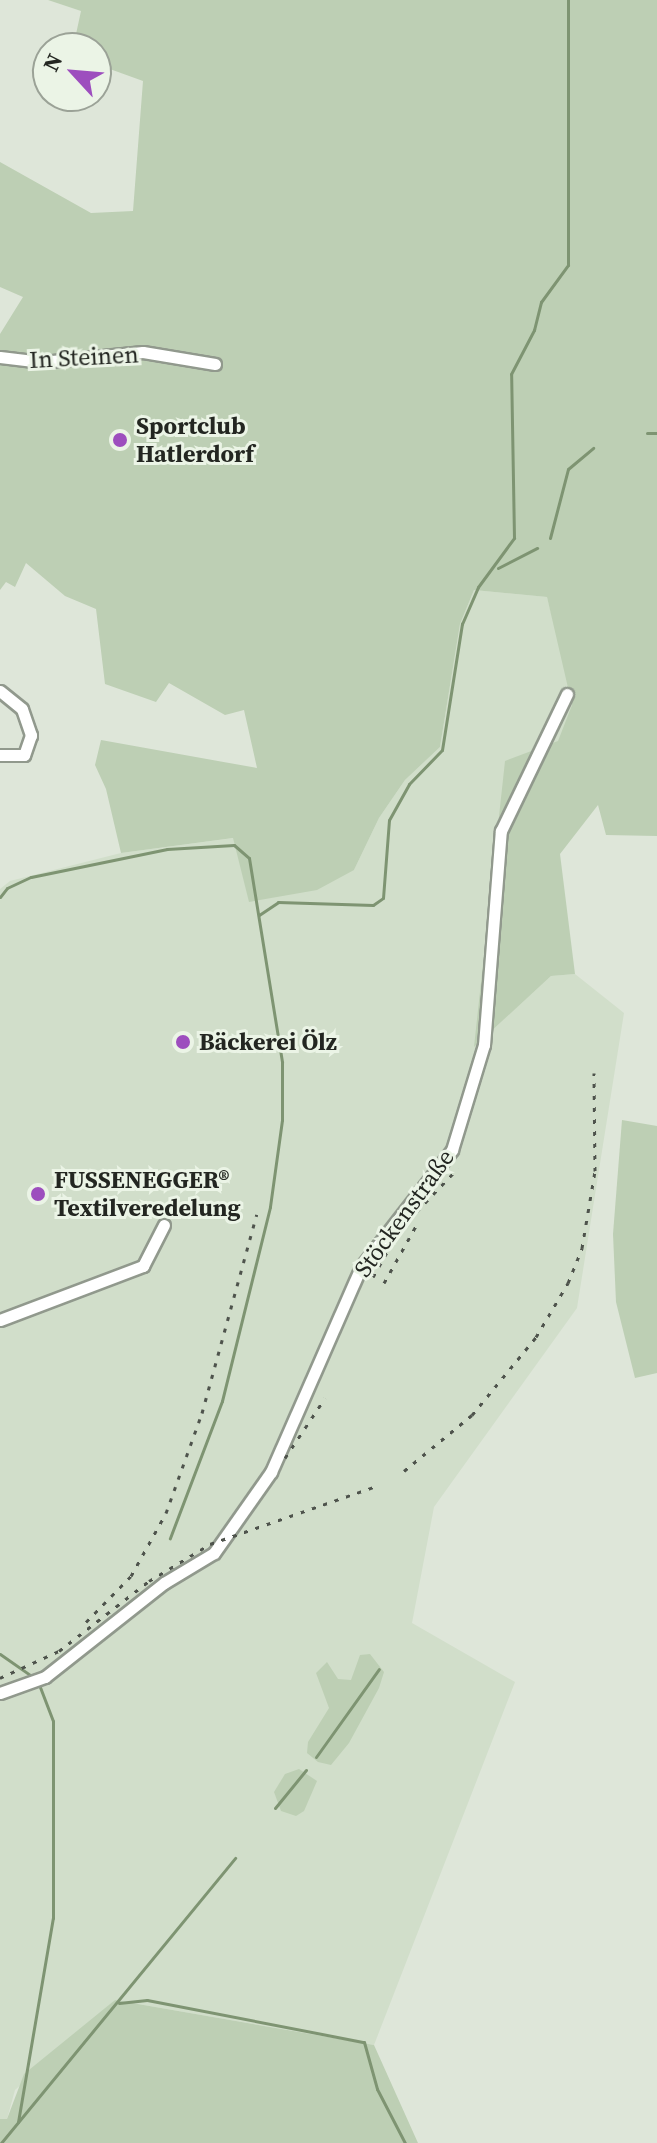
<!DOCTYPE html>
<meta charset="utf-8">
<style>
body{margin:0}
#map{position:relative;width:657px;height:2143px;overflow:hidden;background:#dee6d9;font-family:"Source Serif 4",serif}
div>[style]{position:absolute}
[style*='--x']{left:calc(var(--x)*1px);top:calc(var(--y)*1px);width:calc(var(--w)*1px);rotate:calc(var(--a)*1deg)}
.built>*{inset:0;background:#d1deca}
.green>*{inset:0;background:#bdcfb4}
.stream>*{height:3px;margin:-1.5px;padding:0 1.5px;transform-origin:1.5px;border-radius:1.5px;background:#7e9472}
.roads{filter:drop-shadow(2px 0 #91998d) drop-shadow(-2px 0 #91998d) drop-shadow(0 2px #91998d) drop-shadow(0 -2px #91998d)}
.minor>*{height:11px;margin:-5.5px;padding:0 5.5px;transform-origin:5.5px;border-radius:5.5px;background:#fff}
.rail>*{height:3px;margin-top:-1.5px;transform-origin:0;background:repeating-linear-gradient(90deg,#4e534c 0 4px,transparent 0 12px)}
.dots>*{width:22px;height:22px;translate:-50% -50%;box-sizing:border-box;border:4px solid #ebf4e6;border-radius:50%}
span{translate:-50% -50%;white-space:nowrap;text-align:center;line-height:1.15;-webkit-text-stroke:6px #ebf4e6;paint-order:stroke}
.street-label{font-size:24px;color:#232621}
.poi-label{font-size:24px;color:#232621;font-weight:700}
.left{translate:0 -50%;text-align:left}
.north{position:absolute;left:32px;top:32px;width:80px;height:80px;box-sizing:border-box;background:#ebf4e6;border:2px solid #9ba297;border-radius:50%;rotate:296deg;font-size:22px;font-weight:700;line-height:32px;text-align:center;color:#232621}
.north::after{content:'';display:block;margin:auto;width:28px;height:36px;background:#9d4ebe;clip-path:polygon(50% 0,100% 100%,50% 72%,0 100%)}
</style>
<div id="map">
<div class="built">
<div style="clip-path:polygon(474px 590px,547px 597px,574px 700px,488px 957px,475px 1046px,551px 976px,575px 974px,624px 1013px,577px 1308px,434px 1507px,412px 1623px,515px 1682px,374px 2045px,115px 2000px,15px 2090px,7px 2119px,0 2119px,0 889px,10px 881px,121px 853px,234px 838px,354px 870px,379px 818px,405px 780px,440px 747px,460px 624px)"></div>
</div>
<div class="green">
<div style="clip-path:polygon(48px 0,657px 0,657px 836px,606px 835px,598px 805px,560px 854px,575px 974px,551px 976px,474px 1047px,505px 761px,558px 741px,572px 705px,547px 597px,474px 590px,460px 624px,440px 747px,405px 780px,379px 818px,354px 870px,317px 890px,249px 902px,233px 838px,121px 853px,106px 789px,95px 765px,101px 740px,257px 768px,244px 710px,225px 715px,169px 683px,156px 702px,105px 684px,96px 609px,65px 596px,26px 563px,15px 587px,6px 582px,0 590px,0 334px,23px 297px,0 287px,0 162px,91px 213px,133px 211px,143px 81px,96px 64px,96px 48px,73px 48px,81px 11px)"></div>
<div style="clip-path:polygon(622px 1120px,657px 1126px,657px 1373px,635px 1378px,616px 1302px,613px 1234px)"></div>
<div style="clip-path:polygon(370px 1654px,384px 1672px,379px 1688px,349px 1743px,331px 1765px,318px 1762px,307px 1753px,308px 1742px,329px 1708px,316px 1673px,327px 1662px,338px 1679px,351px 1680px,360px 1655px)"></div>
<div style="clip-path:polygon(299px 1769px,317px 1781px,304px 1811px,296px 1816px,281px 1811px,274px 1792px,285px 1774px)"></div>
<div style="clip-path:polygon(115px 2000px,374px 2045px,418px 2143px,0 2143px,0 2119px,7px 2119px,24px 2074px)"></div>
</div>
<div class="stream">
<div style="--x:647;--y:433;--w:10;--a:0"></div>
<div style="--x:550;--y:538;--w:71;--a:-75.4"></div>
<div style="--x:568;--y:469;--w:33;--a:-40"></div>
<div style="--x:498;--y:568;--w:44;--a:-27.1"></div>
<div style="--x:0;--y:897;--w:11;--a:-52"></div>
<div style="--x:7;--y:888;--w:26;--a:-25"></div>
<div style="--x:31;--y:877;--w:139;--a:-11.6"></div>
<div style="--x:167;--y:849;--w:67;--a:-3.4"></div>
<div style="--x:234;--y:845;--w:20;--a:41"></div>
<div style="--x:249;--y:858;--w:207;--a:80.8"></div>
<div style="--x:282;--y:1062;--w:58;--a:90"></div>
<div style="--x:282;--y:1120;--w:88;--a:97.9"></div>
<div style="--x:270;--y:1207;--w:200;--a:103.9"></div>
<div style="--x:222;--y:1401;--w:147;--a:110.8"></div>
<div style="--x:259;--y:915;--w:23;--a:-34"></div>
<div style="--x:278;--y:902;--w:95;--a:1.8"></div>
<div style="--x:373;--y:905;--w:12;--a:-35"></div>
<div style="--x:383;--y:898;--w:78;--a:-85.6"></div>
<div style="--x:389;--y:820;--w:41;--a:-60.9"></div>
<div style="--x:409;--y:784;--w:47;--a:-45.9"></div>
<div style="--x:442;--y:750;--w:128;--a:-81"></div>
<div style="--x:462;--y:624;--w:40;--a:-66.6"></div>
<div style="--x:478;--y:587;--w:61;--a:-53.7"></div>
<div style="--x:514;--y:538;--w:164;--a:-91"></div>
<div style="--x:511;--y:374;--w:50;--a:-62.4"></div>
<div style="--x:534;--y:330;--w:29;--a:-76"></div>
<div style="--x:541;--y:302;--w:46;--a:-53.9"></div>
<div style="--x:568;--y:265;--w:265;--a:-90"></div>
<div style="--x:0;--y:1654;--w:40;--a:34.9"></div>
<div style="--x:316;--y:1757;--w:108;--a:-54.4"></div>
<div style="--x:275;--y:1808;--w:49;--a:-50.8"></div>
<div style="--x:119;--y:2003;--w:28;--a:-6"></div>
<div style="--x:147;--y:2000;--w:221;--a:11"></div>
<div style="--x:364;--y:2042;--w:49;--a:74.5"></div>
<div style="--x:377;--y:2089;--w:61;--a:62.6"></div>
<div style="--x:18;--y:2122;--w:207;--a:-80.3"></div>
<div style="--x:53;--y:1918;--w:197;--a:-90"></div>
<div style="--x:53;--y:1721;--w:42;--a:-111"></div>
<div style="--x:1;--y:2143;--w:369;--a:-50.6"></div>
</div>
<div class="roads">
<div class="minor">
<div style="--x:0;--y:357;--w:42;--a:6.8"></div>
<div style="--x:42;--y:362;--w:101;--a:-5.7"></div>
<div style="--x:143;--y:352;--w:73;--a:9.5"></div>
<div style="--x:0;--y:691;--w:28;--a:39"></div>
<div style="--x:22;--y:709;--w:28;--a:71"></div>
<div style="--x:31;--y:735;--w:21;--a:109"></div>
<div style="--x:24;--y:755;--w:24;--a:180"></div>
<div style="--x:0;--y:1320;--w:153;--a:-20.7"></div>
<div style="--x:143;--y:1266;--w:46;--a:-62.9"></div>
<div style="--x:0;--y:1693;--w:48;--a:-19.6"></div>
<div style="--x:45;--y:1677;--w:152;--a:-38.3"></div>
<div style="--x:164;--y:1583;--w:58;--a:-31"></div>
<div style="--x:214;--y:1553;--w:99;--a:-54.9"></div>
<div style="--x:271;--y:1472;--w:224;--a:-66.3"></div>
<div style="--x:361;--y:1267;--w:148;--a:-52.1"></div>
<div style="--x:452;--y:1150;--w:110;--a:-73.1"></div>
<div style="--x:484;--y:1045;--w:215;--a:-85.5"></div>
<div style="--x:501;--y:831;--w:152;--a:-64.3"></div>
</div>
</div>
<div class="rail">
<div style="--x:373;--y:1277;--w:55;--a:-60.6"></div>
<div style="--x:400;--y:1229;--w:84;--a:-46.4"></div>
<div style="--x:384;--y:1283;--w:65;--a:-60.7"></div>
<div style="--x:285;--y:1458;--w:72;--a:-56.3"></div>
<div style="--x:404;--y:1471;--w:88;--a:-39.5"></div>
<div style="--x:472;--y:1415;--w:101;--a:-50.6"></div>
<div style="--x:536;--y:1337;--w:63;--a:-59.3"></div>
<div style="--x:568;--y:1283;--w:38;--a:-68"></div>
<div style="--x:582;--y:1248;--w:78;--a:-80.4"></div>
<div style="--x:595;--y:1171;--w:98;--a:-90.6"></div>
<div style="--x:86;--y:1622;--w:64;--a:-45.6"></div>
<div style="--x:131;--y:1576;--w:72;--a:-60.9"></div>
<div style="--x:166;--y:1513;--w:106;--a:-70.2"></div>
<div style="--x:202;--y:1413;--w:206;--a:-74.6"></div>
<div style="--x:0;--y:1678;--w:65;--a:-24.6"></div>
<div style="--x:59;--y:1651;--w:114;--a:-37.9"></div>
<div style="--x:149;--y:1581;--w:71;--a:-31.2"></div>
<div style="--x:210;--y:1544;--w:179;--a:-19.2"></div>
</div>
<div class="dots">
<div style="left:120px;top:440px;background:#9d4ebe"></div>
<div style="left:183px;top:1042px;background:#9d4ebe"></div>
<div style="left:38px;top:1194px;background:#9d4ebe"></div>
</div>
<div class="street-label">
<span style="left:84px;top:357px;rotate:-3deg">In Steinen</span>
<span style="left:404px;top:1213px;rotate:-54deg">Stöckenstraße</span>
</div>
<div class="poi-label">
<span class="left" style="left:136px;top:440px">Sportclub<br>Hatlerdorf</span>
<span class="left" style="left:199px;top:1042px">Bäckerei Ölz</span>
<span class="left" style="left:54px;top:1194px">FUSSENEGGER®<br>Textilveredelung</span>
</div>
<div class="north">N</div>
</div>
